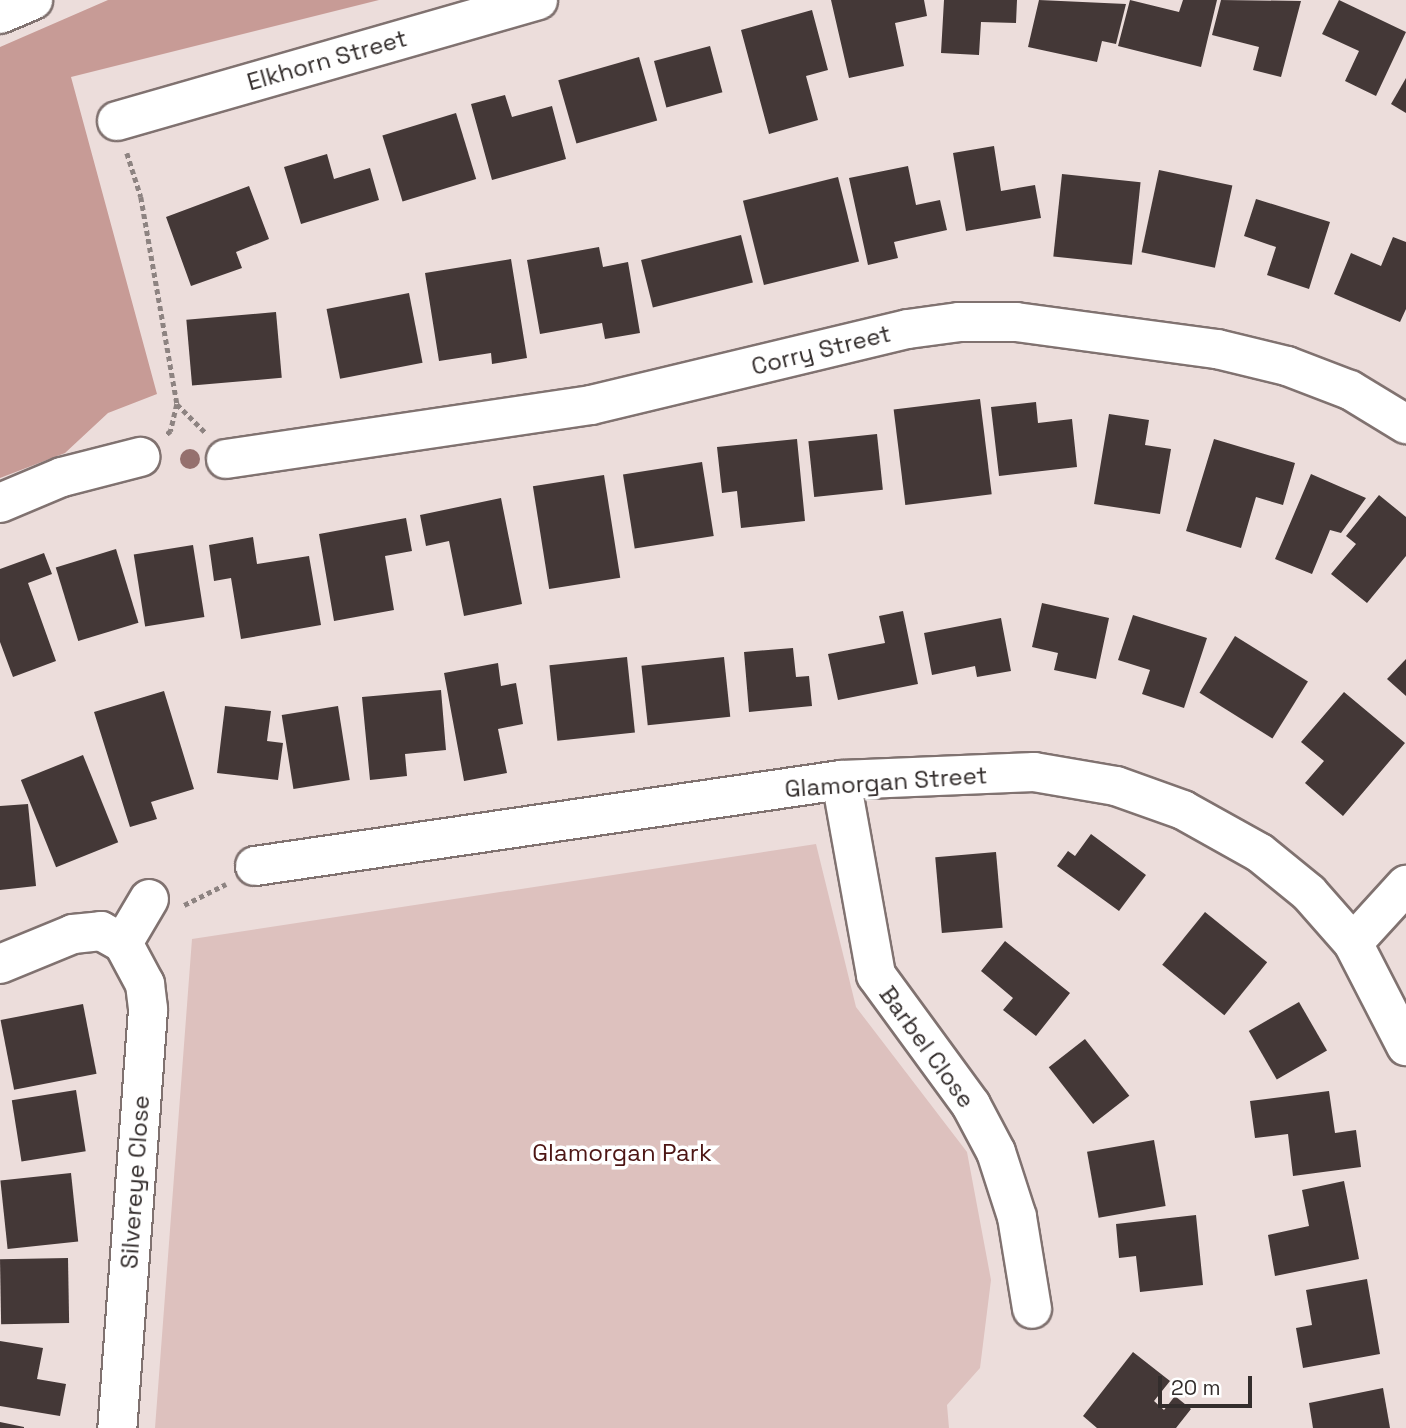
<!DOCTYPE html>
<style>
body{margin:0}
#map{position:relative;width:1406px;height:1428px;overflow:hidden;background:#ecdddb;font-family:"Space Grotesk",sans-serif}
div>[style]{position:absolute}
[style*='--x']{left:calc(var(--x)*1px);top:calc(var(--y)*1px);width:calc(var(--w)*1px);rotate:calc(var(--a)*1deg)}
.green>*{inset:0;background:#ddc1be}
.forest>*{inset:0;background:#c79b96}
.building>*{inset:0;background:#443837;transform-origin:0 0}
.path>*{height:4.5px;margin-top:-2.25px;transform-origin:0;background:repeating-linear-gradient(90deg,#8d8381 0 5px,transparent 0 8.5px)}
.roads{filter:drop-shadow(2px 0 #807270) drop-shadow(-2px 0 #807270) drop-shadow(0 2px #807270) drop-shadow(0 -2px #807270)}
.minor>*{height:38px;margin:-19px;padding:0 19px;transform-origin:19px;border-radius:19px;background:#fff}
.major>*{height:38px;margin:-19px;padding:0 19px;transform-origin:19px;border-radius:19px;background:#fff}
.trees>*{width:20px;height:20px;margin:-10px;border-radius:50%;background:#95706e}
span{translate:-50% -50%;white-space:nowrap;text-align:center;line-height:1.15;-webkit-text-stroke:7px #fff;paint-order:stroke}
.street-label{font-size:24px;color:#332d2c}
.park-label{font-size:24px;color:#4d1614}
.scale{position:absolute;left:1158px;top:1376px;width:94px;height:32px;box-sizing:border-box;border:4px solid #332d2c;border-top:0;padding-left:9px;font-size:21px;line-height:24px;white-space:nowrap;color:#332d2c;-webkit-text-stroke:5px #fff;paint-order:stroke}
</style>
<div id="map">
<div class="green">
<div style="clip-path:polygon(816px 844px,856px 1007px,967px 1152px,991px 1280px,980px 1368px,947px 1405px,949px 1428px,155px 1428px,192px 939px)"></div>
</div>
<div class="forest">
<div style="clip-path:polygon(108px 0,379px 0,71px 77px,157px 394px,108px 413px,65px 453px,0 478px,0 47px)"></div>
</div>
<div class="building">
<div style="clip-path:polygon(831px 0,924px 0,927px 16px,895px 23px,904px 66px,849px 78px)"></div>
<div style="clip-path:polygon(944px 0,1017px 0,1016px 23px,981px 22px,979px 55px,941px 53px)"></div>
<div style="clip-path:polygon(1039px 0,1126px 4px,1116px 44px,1102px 41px,1097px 62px,1028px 47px)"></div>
<div style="clip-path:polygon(1130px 0,1179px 12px,1183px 0,1217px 0,1201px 67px,1118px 46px)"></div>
<div style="clip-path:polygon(1221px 0,1301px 1px,1281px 77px,1253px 70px,1259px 47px,1212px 35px)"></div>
<div style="clip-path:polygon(1339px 0,1406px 32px,1376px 96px,1345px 81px,1359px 51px,1322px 34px)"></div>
<div style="clip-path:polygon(812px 10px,828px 70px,806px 76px,818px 120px,769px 134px,741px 30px)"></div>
<div style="left:710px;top:46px;width:48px;height:58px;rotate:75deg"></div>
<div style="left:639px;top:57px;width:66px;height:84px;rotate:74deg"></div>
<div style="clip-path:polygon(1406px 78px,1406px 113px,1391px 104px)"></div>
<div style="clip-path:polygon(505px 95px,512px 117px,552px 106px,566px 159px,492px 180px,471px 104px)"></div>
<div style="left:456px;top:113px;width:69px;height:77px;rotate:73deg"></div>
<div style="clip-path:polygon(994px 146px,1001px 191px,1035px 185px,1041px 218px,966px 231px,953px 153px)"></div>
<div style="clip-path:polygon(327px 154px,334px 179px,370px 168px,379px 200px,301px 224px,284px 167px)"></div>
<div style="clip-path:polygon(908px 166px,916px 205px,940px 200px,947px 230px,894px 242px,898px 258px,868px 265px,849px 178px)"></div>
<div style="left:1159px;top:170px;width:75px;height:84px;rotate:12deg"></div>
<div style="left:1062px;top:174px;width:79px;height:83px;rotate:6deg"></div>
<div style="left:838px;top:177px;width:87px;height:98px;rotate:76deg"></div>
<div style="clip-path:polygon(249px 186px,269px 239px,236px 252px,242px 268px,191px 286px,166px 217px)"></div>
<div style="clip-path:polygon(1256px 199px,1330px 222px,1309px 289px,1267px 275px,1276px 247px,1244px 236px)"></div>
<div style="left:741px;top:235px;width:49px;height:103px;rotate:76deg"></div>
<div style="clip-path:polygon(1393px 237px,1406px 242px,1406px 309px,1400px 322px,1334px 294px,1351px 253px,1381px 266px)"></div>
<div style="clip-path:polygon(599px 247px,603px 267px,628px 262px,640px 333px,605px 339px,602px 323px,540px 334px,527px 260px)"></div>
<div style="clip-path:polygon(511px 259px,527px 358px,492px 364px,491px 353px,439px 361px,425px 273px)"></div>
<div style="left:409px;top:293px;width:71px;height:84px;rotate:79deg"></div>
<div style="left:276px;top:312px;width:66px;height:90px;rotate:85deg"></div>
<div style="left:980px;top:399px;width:96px;height:87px;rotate:83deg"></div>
<div style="clip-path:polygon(1036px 402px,1038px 423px,1072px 419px,1077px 467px,999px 476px,991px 407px)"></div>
<div style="clip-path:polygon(1109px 414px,1149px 420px,1145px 445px,1171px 449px,1160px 514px,1094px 504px)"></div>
<div style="left:877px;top:434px;width:56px;height:69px;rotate:84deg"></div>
<div style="clip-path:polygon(797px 439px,805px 521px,741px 528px,737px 491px,722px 493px,717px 447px)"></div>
<div style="clip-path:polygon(1214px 439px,1295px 463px,1283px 505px,1256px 497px,1241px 548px,1186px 531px)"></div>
<div style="left:702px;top:462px;width:75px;height:80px;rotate:81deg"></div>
<div style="clip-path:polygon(1311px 474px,1366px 498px,1341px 533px,1330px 530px,1312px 574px,1275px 559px)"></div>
<div style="left:604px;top:475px;width:104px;height:72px;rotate:81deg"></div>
<div style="clip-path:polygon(1379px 495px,1406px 517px,1406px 556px,1367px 603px,1331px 574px,1356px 544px,1346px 536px)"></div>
<div style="clip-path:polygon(501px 498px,522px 604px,464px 616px,449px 541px,426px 546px,420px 515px)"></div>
<div style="clip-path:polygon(406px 518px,412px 551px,385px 556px,394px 610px,334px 621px,319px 534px)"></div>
<div style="clip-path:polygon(253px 537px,257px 564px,309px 556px,321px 625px,241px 639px,231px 578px,214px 581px,209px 545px)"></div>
<div style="left:193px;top:545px;width:73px;height:60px;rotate:81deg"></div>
<div style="left:116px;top:549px;width:77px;height:63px;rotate:73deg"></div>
<div style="clip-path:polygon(44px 553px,52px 574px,28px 583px,56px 661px,13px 677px,0 642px,0 569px)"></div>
<div style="clip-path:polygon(1042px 603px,1109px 618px,1096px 679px,1054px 670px,1058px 653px,1032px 647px)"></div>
<div style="clip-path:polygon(903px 611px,918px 684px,838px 700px,828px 654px,885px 643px,879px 616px)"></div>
<div style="clip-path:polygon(1133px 615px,1207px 638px,1184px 708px,1142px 694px,1150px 670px,1118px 660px)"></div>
<div style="clip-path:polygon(1001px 618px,1011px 671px,977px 677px,975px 666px,932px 675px,924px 633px)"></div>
<div style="left:1235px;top:636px;width:86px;height:67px;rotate:32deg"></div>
<div style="clip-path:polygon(793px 648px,796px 677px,809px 676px,812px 706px,749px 712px,744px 652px)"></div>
<div style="left:627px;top:657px;width:76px;height:78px;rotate:84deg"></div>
<div style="left:724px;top:657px;width:60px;height:83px;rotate:84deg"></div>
<div style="clip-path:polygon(1406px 659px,1406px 696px,1387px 679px)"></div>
<div style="clip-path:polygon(498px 663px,501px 686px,516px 683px,523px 724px,498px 729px,507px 773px,464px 781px,444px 673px)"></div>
<div style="clip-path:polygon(441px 690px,446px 750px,405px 754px,407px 776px,370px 780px,362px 697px)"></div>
<div style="clip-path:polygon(164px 691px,194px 789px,151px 802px,157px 819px,130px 827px,94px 712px)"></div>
<div style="clip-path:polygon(1344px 692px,1405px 743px,1343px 816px,1305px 783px,1324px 761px,1301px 742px)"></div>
<div style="clip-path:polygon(225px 706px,271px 711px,267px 741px,283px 743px,278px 780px,217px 773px)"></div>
<div style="left:338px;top:706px;width:75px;height:57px;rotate:81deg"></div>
<div style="left:83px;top:755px;width:94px;height:67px;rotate:68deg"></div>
<div style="clip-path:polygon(28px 804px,36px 886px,0 890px,0 806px)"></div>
<div style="clip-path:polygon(1091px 834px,1146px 875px,1119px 911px,1057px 866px,1068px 851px,1075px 856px)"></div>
<div style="left:996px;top:852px;width:76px;height:61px;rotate:85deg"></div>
<div style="left:1205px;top:912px;width:80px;height:68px;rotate:39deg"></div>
<div style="clip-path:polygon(1005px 941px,1070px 993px,1036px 1036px,1003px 1010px,1013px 998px,981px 971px)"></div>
<div style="left:1299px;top:1002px;width:56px;height:58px;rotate:60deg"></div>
<div style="left:83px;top:1004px;width:71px;height:84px;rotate:79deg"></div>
<div style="left:1085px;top:1039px;width:72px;height:46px;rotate:52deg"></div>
<div style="left:76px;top:1090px;width:62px;height:65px;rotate:81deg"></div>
<div style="clip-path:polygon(1329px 1091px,1335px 1133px,1356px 1130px,1361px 1167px,1293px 1176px,1288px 1134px,1255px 1138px,1250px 1101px)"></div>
<div style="left:1154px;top:1140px;width:67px;height:68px;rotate:80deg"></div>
<div style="left:71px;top:1173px;width:69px;height:71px;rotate:84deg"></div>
<div style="clip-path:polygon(1344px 1181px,1359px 1259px,1275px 1276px,1268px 1235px,1309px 1226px,1302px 1190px)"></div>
<div style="clip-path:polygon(1196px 1215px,1203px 1285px,1140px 1292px,1136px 1256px,1119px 1258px,1116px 1224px)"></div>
<div style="left:68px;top:1258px;width:65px;height:68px;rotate:89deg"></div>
<div style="clip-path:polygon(1367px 1279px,1380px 1354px,1303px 1368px,1296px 1328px,1312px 1325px,1306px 1290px)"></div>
<div style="clip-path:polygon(0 1341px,43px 1348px,37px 1379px,66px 1384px,60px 1416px,0 1406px)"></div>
<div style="clip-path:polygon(1133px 1352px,1170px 1381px,1154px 1401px,1164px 1410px,1175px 1396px,1191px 1409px,1176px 1428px,1097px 1428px,1083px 1416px)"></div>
<div style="clip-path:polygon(1383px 1388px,1390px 1428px,1313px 1428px,1309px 1403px)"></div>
<div style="clip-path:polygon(0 1422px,24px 1427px,24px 1428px,0 1428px)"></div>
</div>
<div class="path">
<div style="--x:127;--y:153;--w:46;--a:72.3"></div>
<div style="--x:141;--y:197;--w:210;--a:80.1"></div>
<div style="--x:177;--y:404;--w:28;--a:103"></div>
<div style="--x:171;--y:431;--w:8;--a:140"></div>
<div style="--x:177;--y:404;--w:41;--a:45"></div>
<div style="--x:184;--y:905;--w:47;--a:-26.6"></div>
</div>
<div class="roads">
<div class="minor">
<div style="--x:117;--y:121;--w:438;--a:-16"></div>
<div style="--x:226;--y:459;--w:369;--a:-8.4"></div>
<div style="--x:591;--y:405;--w:326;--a:-13.5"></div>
<div style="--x:908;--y:329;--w:51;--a:-7.8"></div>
<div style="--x:959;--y:322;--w:57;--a:0"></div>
<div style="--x:1016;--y:322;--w:203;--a:7.7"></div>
<div style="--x:1217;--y:349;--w:72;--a:13.7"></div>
<div style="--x:1287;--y:366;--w:67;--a:20.9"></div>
<div style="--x:1350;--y:390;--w:66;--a:31.3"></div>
<div style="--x:0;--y:503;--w:67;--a:-22.8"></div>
<div style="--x:62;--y:477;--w:81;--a:-14.4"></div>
<div style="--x:841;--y:780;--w:198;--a:79.8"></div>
<div style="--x:876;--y:975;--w:161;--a:53.8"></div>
<div style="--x:971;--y:1105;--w:53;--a:62"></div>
<div style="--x:996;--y:1152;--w:68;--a:72.1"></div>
<div style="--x:1017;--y:1217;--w:93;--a:80.7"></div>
<div style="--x:255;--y:866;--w:592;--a:-8.35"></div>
<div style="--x:841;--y:780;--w:193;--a:-2.4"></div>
<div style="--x:1034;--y:772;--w:83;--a:9.7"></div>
<div style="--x:1116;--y:786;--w:71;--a:19.7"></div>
<div style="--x:1183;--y:810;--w:88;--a:29.2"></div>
<div style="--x:1260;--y:853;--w:63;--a:39.2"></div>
<div style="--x:1309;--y:893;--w:67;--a:48.7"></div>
<div style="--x:1353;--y:943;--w:116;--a:62.8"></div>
<div style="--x:123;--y:943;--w:51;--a:-59.4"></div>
<div style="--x:1353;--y:943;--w:79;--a:-47.6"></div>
<div style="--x:0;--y:964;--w:79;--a:-22.3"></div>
<div style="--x:73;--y:934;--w:28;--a:-6"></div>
<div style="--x:101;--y:931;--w:25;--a:29"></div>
<div style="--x:123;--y:943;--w:47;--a:61.8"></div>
<div style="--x:145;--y:984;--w:26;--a:83"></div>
<div style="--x:148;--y:1010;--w:419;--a:94.2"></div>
</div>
<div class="major">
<div style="--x:0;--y:14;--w:36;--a:-23"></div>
</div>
</div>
<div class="trees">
<div style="left:190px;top:459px"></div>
</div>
<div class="street-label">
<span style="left:327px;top:60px;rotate:-16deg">Elkhorn Street</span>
<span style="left:821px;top:350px;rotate:-14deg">Corry Street</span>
<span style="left:886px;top:782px;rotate:-4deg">Glamorgan Street</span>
<span style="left:927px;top:1047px;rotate:54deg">Barbel Close</span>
<span style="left:135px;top:1182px;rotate:-86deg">Silvereye Close</span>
</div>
<div class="park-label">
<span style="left:622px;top:1153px">Glamorgan Park</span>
</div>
<div class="scale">20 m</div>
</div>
